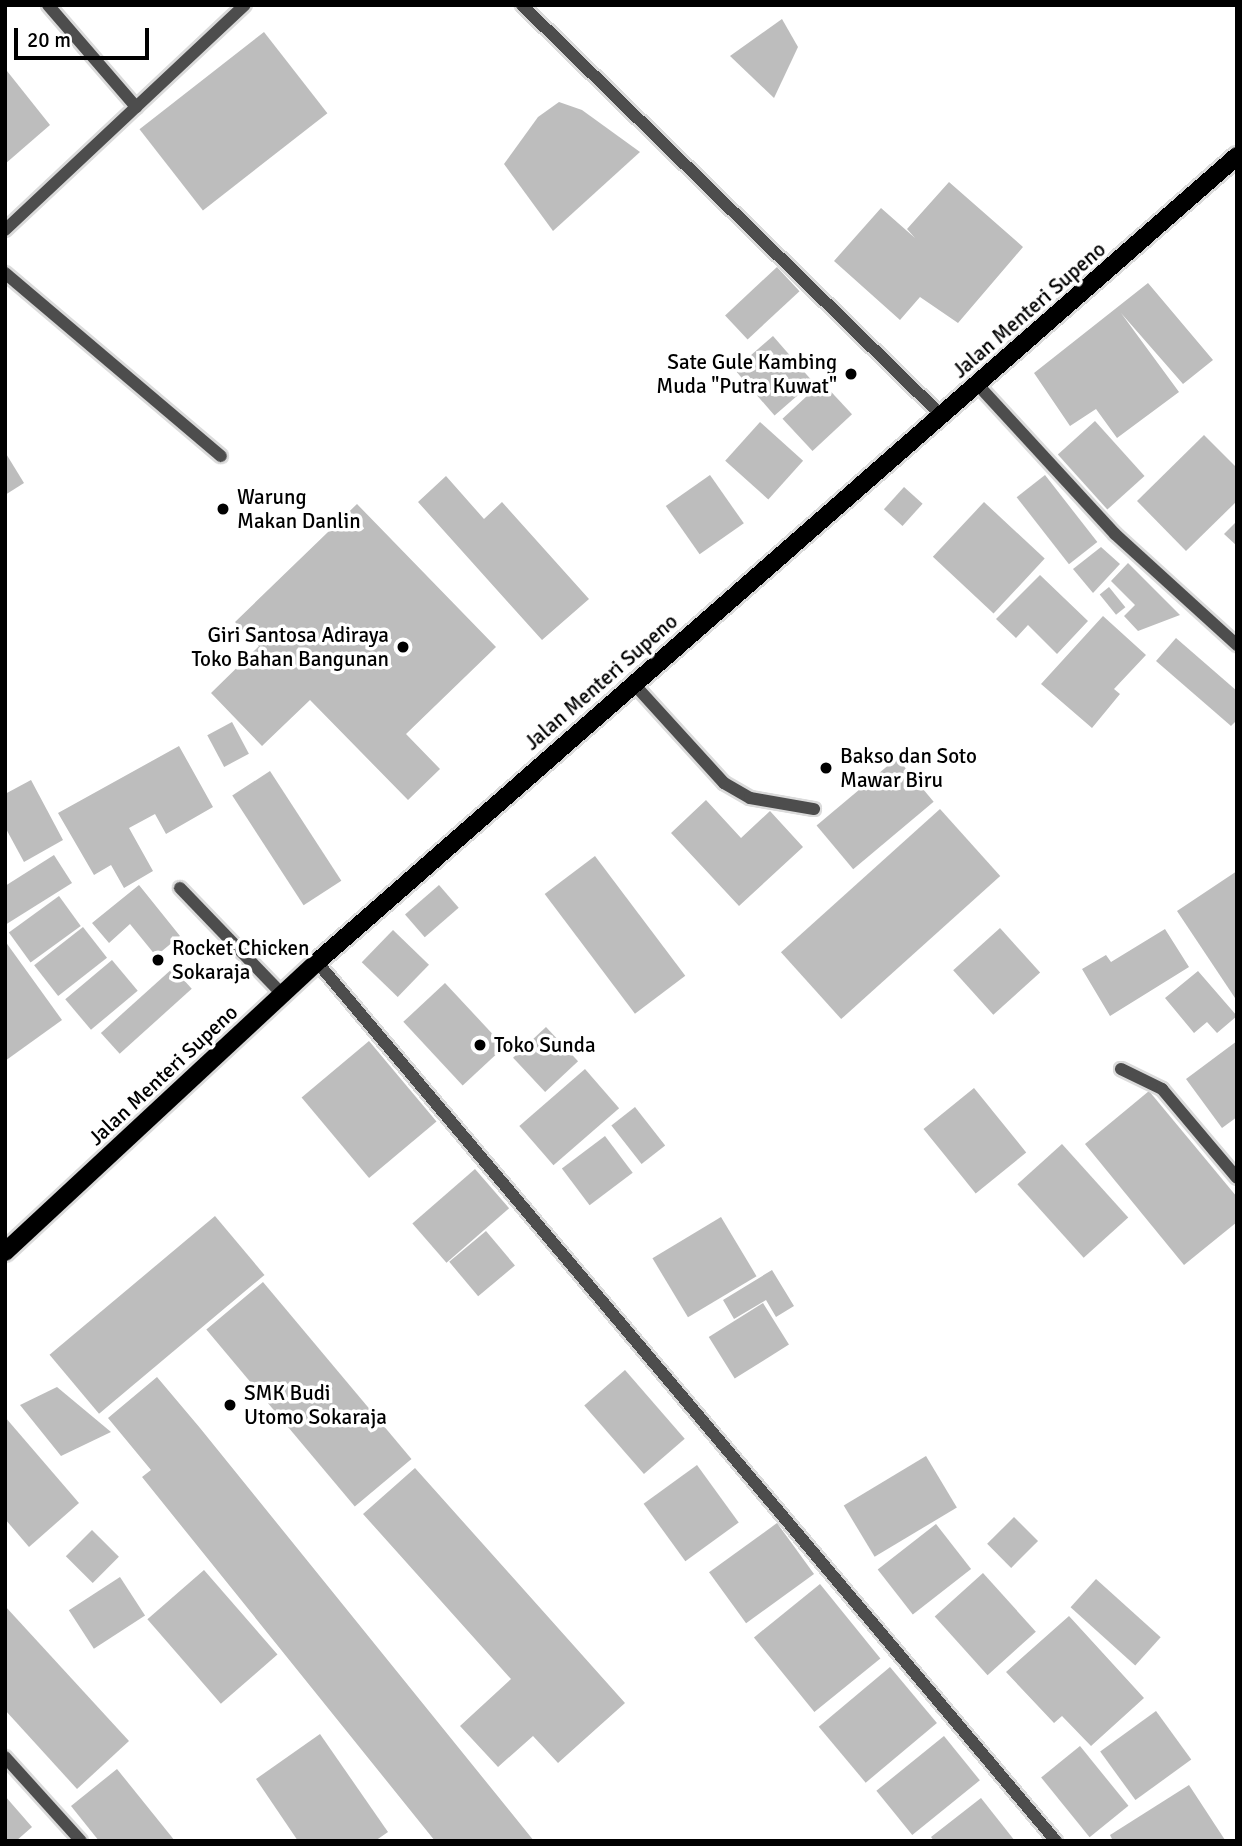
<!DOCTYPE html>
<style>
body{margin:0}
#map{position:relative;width:1242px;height:1846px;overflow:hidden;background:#fff;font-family:Signika,sans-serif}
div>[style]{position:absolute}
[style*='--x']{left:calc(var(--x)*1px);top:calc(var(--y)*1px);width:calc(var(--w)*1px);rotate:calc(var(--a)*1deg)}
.building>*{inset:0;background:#bdbdbd;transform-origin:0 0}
.roads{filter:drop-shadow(2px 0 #dbdbdb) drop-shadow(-2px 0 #dbdbdb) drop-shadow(0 2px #dbdbdb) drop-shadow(0 -2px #dbdbdb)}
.minor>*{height:12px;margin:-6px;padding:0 6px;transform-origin:6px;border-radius:6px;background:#4d4d4d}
.major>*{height:18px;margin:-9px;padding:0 9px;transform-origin:9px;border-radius:9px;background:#000}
.dots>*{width:19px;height:19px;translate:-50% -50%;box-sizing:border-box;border:4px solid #fff;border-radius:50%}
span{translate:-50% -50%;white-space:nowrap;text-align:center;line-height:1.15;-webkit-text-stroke:7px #fff;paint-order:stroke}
.street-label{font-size:21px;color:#000}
.poi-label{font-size:21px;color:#000}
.right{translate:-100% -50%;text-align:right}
.left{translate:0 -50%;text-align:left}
.frame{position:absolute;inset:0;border:7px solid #000;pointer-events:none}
.scale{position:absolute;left:14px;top:28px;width:135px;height:32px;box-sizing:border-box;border:4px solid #000;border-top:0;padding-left:9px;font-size:21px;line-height:24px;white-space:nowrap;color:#000;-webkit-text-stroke:5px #fff;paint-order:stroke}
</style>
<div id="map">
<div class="building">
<div style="clip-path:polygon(782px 19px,798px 47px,774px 98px,730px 56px)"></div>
<div style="left:264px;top:32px;width:103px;height:158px;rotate:52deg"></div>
<div style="clip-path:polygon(7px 71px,50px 125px,5px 164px,5px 72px)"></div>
<div style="clip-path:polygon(559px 102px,582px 110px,640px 152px,553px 231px,504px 164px,538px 117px)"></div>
<div style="clip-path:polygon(949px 182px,1023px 247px,958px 323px,920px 297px,900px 320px,834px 261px,881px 208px,915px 238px,907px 229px)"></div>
<div style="left:777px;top:267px;width:33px;height:71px;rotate:47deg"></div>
<div style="clip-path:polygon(1148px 283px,1213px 360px,1183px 384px,1121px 313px,1179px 392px,1117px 438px,1096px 409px,1070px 426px,1034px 373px)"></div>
<div style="left:773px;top:336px;width:61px;height:51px;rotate:49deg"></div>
<div style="left:822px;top:382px;width:44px;height:54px;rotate:47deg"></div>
<div style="left:1095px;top:421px;width:74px;height:50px;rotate:48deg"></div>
<div style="left:760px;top:422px;width:58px;height:52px;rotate:42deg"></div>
<div style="clip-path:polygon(1204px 435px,1237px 468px,1237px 501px,1186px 551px,1137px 501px)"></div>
<div style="clip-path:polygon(5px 452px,24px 483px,5px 495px)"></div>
<div style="left:710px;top:475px;width:59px;height:54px;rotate:55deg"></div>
<div style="left:1045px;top:475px;width:85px;height:36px;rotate:52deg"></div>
<div style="clip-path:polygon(446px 476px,484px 519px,502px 502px,589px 599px,542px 640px,418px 502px)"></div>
<div style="left:904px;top:487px;width:25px;height:30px;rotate:42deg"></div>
<div style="left:984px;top:502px;width:83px;height:75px;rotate:43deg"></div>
<div style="clip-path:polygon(357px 504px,496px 647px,406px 734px,440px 769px,408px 800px,310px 700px,262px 746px,211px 693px,259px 646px,235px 622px)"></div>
<div style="clip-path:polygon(1237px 521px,1237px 546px,1224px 534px)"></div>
<div style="clip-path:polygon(1101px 547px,1120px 564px,1093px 593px,1073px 569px)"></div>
<div style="clip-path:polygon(1128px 563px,1180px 615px,1138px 631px,1124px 616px,1135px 605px,1111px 581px)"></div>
<div style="clip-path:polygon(1040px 575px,1088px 621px,1057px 654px,1028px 625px,1016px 638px,996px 619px)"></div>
<div style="left:1109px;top:587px;width:26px;height:12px;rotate:51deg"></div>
<div style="clip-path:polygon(1103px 616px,1146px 655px,1114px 689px,1120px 694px,1092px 728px,1041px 684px)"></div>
<div style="clip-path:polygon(1176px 638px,1237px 691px,1237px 720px,1231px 726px,1156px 661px)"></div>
<div style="left:232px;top:722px;width:36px;height:28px;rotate:62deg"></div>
<div style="clip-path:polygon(179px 746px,213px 807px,166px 834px,155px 814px,129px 828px,153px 871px,124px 888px,111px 865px,94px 875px,58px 813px)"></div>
<div style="left:897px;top:758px;width:57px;height:105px;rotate:50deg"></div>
<div style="left:270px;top:771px;width:131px;height:45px;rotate:57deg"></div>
<div style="clip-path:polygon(31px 780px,63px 840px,24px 862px,5px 827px,5px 794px)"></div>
<div style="clip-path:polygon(706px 800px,741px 838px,770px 811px,803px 847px,739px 906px,671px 833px)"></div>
<div style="left:940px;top:809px;width:90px;height:214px;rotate:48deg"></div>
<div style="clip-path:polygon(54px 855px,72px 883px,5px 925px,5px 886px)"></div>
<div style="left:595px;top:856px;width:150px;height:63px;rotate:53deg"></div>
<div style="clip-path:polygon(1237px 871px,1237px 1001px,1177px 911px)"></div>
<div style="clip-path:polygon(139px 885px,180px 936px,156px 956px,130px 924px,109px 943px,92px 923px)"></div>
<div style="left:439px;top:885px;width:30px;height:45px;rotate:49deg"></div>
<div style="left:59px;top:896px;width:37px;height:62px;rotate:54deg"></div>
<div style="left:83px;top:927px;width:39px;height:62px;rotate:52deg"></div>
<div style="left:1000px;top:928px;width:60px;height:63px;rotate:48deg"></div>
<div style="clip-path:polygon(1165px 929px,1189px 967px,1110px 1016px,1082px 969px,1106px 955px,1111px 962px)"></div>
<div style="left:393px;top:930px;width:50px;height:45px;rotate:44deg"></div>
<div style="clip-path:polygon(5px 941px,62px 1020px,5px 1061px)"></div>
<div style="left:112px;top:960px;width:40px;height:61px;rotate:50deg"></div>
<div style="left:173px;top:968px;width:28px;height:97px;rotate:48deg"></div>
<div style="clip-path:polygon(1198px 971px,1237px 1016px,1217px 1033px,1207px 1022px,1194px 1033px,1165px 998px)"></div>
<div style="left:445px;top:983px;width:87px;height:57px;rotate:47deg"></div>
<div style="left:546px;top:1027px;width:47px;height:45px;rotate:47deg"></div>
<div style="left:369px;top:1041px;width:105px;height:88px;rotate:50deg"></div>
<div style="clip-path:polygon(1237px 1041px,1237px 1117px,1222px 1128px,1186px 1079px)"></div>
<div style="left:585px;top:1069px;width:52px;height:87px;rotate:49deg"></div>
<div style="left:974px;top:1088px;width:83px;height:65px;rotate:51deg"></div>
<div style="clip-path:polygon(1149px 1091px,1237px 1197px,1237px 1222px,1184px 1265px,1085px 1144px)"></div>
<div style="left:635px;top:1107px;width:49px;height:30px;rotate:52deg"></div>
<div style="left:605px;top:1136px;width:46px;height:54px;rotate:53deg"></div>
<div style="left:1062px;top:1144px;width:99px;height:60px;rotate:48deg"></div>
<div style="left:475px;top:1169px;width:52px;height:83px;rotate:49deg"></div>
<div style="left:215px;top:1216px;width:77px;height:216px;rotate:50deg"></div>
<div style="left:721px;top:1217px;width:69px;height:80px;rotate:59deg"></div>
<div style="left:486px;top:1231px;width:45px;height:48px;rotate:50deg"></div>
<div style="clip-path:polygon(772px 1270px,794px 1306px,776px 1317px,766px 1300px,734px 1319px,723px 1300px)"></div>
<div style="left:263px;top:1282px;width:231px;height:74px;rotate:50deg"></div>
<div style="left:763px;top:1303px;width:49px;height:64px;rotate:58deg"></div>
<div style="left:625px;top:1370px;width:91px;height:54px;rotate:49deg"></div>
<div style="clip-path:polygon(157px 1377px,200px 1428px,534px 1841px,435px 1841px,142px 1477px,151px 1470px,108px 1418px)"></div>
<div style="clip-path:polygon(57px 1387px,111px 1432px,61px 1456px,20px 1405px)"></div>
<div style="clip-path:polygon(5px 1417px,79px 1503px,29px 1547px,5px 1519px)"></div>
<div style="left:926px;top:1456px;width:60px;height:96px;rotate:59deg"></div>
<div style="left:697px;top:1465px;width:71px;height:66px;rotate:54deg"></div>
<div style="clip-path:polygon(415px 1468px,625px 1703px,558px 1763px,533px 1736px,498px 1767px,460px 1726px,511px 1679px,363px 1514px)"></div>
<div style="left:1014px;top:1517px;width:34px;height:38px;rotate:45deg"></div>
<div style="left:777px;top:1523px;width:63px;height:84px;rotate:54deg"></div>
<div style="left:936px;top:1524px;width:57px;height:74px;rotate:52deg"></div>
<div style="left:92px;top:1530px;width:38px;height:37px;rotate:45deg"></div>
<div style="left:204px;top:1570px;width:112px;height:75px;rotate:49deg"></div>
<div style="left:983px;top:1573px;width:79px;height:65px;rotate:48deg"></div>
<div style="left:120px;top:1577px;width:46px;height:61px;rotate:57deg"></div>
<div style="left:1096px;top:1579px;width:87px;height:38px;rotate:42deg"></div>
<div style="left:820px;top:1584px;width:96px;height:85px;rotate:51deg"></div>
<div style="clip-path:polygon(5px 1606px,129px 1741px,77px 1789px,5px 1710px)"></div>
<div style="clip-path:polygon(1069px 1616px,1144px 1698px,1091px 1746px,1062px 1716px,1054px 1723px,1006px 1672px)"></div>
<div style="left:890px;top:1667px;width:73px;height:93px;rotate:50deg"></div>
<div style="left:1156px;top:1711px;width:60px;height:69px;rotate:54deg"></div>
<div style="clip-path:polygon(320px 1734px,388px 1832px,375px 1841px,298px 1841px,256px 1779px)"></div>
<div style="left:944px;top:1736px;width:57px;height:87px;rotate:51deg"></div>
<div style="left:1080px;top:1746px;width:77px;height:50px;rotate:51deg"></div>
<div style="clip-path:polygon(117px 1769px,175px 1841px,99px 1841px,71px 1806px)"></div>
<div style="clip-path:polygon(1189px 1785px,1225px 1840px,1113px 1841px,1110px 1835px)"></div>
<div style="clip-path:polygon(5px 1796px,32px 1827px,16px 1841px,5px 1841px)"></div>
<div style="clip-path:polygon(981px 1798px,1015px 1841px,934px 1841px,931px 1837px)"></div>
</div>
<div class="roads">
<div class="minor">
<div style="--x:48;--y:5;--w:135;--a:49.2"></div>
<div style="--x:522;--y:5;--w:588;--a:44.38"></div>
<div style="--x:5;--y:230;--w:329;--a:-43.2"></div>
<div style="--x:5;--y:273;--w:283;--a:40.3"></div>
<div style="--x:978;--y:385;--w:202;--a:47.4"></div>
<div style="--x:1115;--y:534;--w:165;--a:42.3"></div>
<div style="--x:633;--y:683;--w:135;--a:47.7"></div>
<div style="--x:724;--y:783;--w:30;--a:30"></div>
<div style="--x:750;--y:798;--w:65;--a:9.8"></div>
<div style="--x:180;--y:888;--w:147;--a:46.1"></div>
<div style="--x:317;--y:962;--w:1148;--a:49.95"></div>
<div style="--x:1121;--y:1069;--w:46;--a:26"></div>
<div style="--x:1162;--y:1089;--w:116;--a:49.9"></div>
<div style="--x:5;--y:1757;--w:113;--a:47.9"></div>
</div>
<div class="major">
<div style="--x:5;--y:1252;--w:426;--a:-42.9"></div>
<div style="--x:317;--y:962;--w:1223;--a:-41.22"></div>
</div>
</div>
<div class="dots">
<div style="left:851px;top:374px;background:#000"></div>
<div style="left:223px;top:509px;background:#000"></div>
<div style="left:403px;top:647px;background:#000"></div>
<div style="left:826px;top:768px;background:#000"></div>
<div style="left:158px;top:960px;background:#000"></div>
<div style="left:480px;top:1045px;background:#000"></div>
<div style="left:230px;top:1405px;background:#000"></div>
</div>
<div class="street-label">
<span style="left:1029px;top:310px;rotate:-41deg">Jalan Menteri Supeno</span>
<span style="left:601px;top:682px;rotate:-41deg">Jalan Menteri Supeno</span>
<span style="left:163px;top:1075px;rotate:-43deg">Jalan Menteri Supeno</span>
</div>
<div class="poi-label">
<span class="right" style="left:837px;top:374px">Sate Gule Kambing<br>Muda "Putra Kuwat"</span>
<span class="left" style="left:237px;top:509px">Warung<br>Makan Danlin</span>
<span class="right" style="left:389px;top:647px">Giri Santosa Adiraya<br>Toko Bahan Bangunan</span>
<span class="left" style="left:840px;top:768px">Bakso dan Soto<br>Mawar Biru</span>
<span class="left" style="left:172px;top:960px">Rocket Chicken<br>Sokaraja</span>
<span class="left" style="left:494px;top:1045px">Toko Sunda</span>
<span class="left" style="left:244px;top:1405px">SMK Budi<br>Utomo Sokaraja</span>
</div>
<div class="frame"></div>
<div class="scale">20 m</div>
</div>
